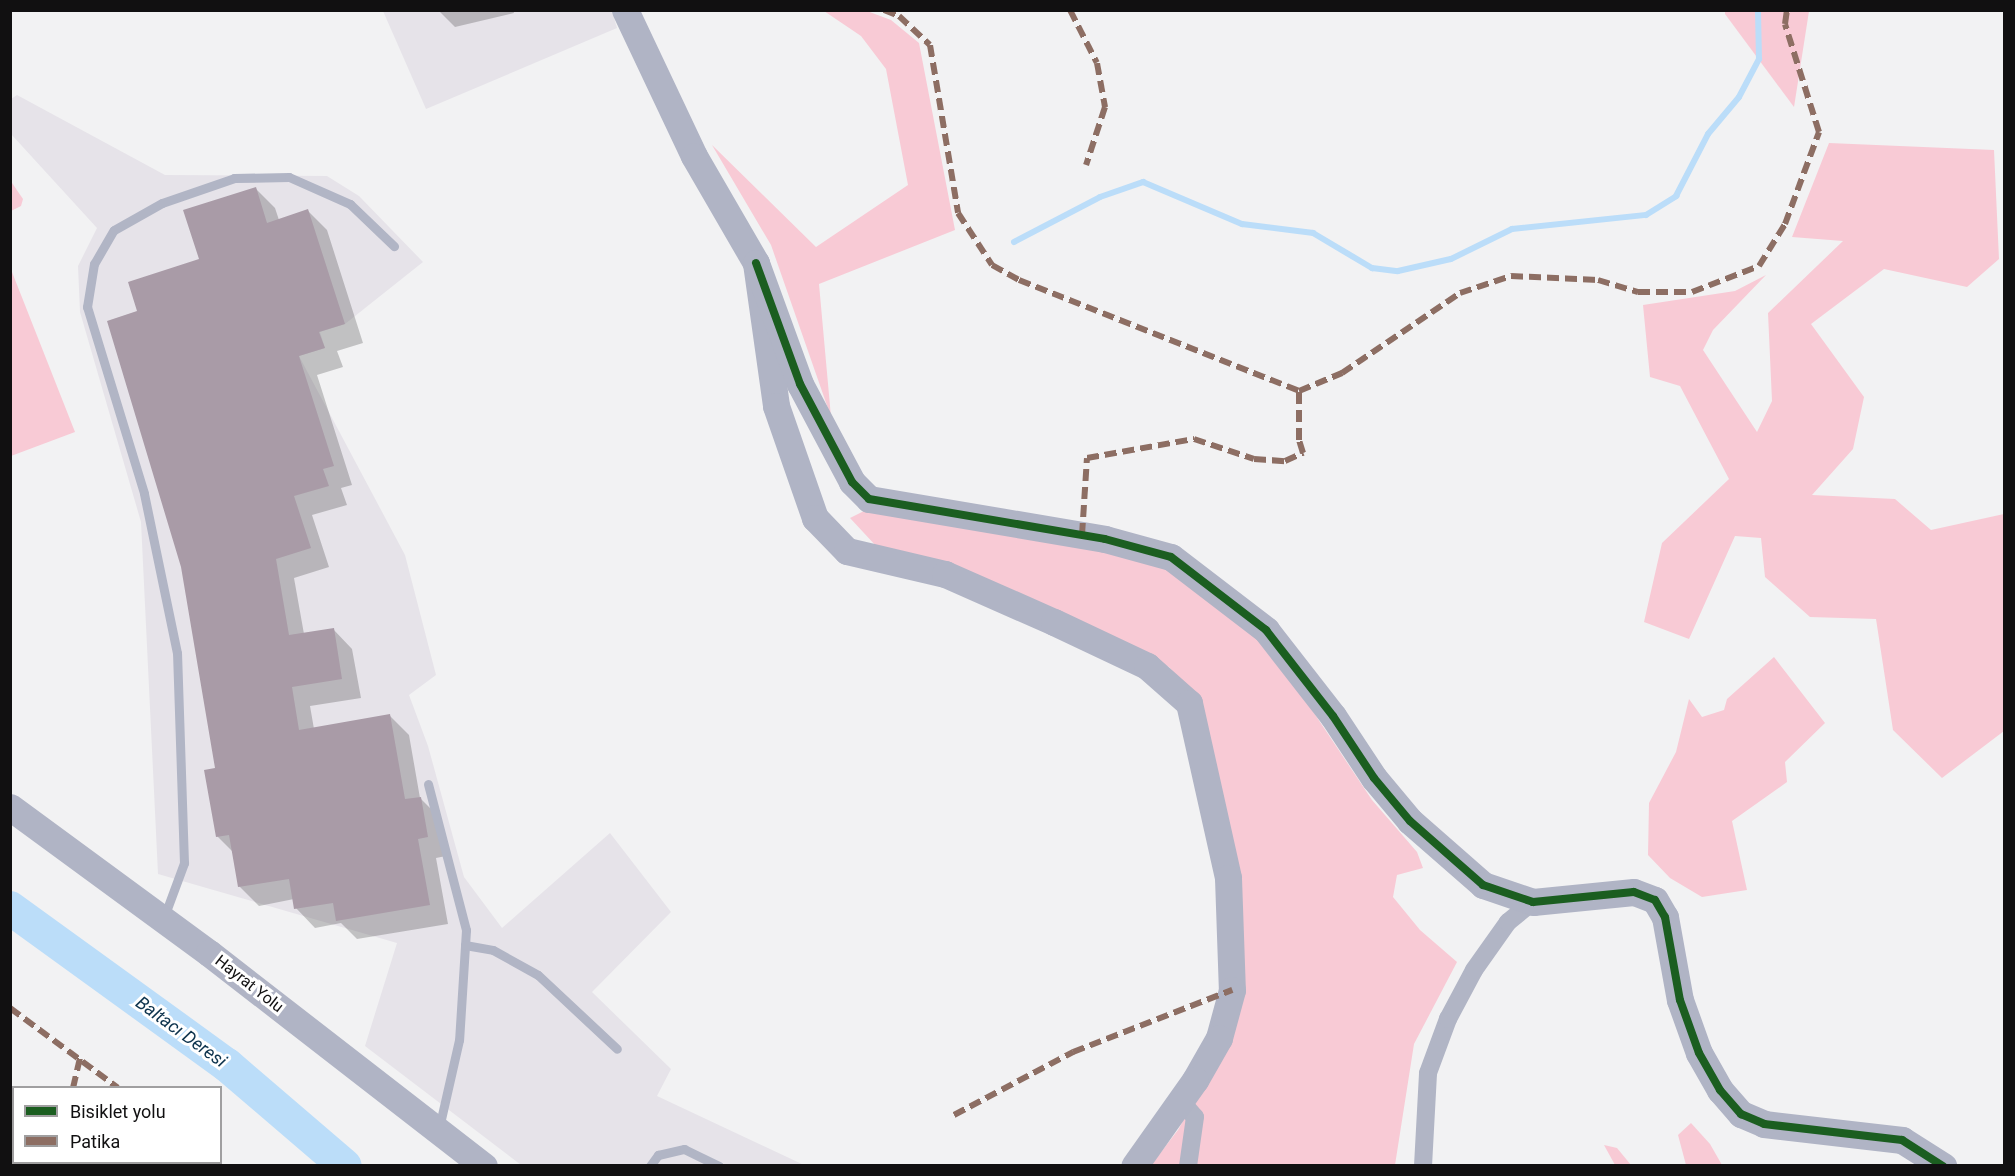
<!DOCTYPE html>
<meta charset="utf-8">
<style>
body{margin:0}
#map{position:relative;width:2015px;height:1176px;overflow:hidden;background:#f2f2f3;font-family:Roboto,sans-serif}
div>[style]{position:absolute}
.built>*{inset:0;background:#e6e3e9}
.forest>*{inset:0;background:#f8cad5}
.shadow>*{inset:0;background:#0003}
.stream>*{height:6px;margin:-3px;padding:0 3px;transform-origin:3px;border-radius:3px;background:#bbddf9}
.river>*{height:34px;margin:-17px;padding:0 17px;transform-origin:17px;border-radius:17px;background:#bbddf9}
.building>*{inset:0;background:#a99ba7}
.lane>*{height:9px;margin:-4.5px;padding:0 4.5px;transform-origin:4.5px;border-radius:4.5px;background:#b1b5c5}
.street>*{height:18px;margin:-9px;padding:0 9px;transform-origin:9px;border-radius:9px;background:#b1b5c5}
.secondary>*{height:27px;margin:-13.5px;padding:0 13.5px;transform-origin:13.5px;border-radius:13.5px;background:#b0b4c5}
.quiet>*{height:6px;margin-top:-3px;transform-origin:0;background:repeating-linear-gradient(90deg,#8d6e63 0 12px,transparent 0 18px)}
.cycleway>*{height:8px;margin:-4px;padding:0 4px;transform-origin:4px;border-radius:4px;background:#1b5e20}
span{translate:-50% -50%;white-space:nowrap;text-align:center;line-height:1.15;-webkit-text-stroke:6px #fff;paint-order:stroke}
.street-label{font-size:16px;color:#111011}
.water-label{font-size:18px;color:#0d334d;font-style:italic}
.frame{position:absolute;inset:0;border:12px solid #111011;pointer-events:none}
.legend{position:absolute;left:12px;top:1086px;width:210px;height:78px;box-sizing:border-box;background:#fff;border:2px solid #a09fa0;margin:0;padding:8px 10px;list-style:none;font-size:18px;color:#111011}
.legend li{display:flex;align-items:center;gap:12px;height:30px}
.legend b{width:30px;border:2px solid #a09fa0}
</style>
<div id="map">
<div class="built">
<div style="clip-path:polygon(383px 11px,612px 11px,617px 28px,426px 109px)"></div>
<div style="clip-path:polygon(17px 95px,165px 175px,327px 176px,359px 196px,423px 262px,345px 324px,320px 332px,325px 348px,299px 356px,405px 555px,436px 675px,409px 695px,428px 746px,464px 877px,502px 928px,610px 833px,671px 912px,592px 992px,671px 1069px,657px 1096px,804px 1165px,521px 1165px,365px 1046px,397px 943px,158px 874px,141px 522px,80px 312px,78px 266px,97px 228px,11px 134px,11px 99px)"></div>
</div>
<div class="forest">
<div style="clip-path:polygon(824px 11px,867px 11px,891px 20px,919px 43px,955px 230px,819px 284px,831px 417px,771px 245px,712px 145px,816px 247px,908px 185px,886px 69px,861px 36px)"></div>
<div style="clip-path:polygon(1725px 11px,1809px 11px,1794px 107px,1725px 14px)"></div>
<div style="clip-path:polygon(1829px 143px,1994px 150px,1999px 259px,1967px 287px,1884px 269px,1811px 324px,1864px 397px,1853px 449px,1812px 495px,1895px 499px,1931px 530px,2004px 514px,2004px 731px,1942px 778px,1893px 730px,1876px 619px,1810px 617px,1765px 577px,1761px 538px,1735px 536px,1689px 639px,1644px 622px,1662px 543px,1729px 479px,1680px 386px,1650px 377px,1643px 305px,1735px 291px,1766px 275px,1713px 330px,1703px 350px,1757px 432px,1772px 401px,1768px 313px,1843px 241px,1792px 237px)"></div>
<div style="clip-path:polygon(10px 180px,23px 199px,21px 206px,11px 211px)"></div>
<div style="clip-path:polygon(10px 267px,75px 432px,11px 456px,10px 456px)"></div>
<div style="clip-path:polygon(866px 510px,1166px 563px,1250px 627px,1298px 689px,1372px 800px,1417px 852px,1423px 868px,1397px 875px,1393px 897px,1420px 930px,1457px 962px,1414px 1044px,1395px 1165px,1151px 1165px,1178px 1130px,1226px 1045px,1242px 994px,1202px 707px,1169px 667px,1090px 629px,877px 547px,850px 518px)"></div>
<div style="clip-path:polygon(1774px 657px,1825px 723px,1785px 762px,1787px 782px,1732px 821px,1747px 890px,1702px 897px,1670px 878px,1648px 855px,1649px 803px,1676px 752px,1689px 699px,1702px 717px,1724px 710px,1727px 699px)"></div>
<div style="clip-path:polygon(1691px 1123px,1710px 1144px,1722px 1165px,1686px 1165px,1678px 1135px)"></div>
<div style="clip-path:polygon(1604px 1145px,1617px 1148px,1631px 1165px,1615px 1165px)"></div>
</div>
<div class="shadow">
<div style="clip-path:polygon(438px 10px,513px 10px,514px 13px,455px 27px)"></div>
<div style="clip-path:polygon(256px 189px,275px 208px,279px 220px,308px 211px,327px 230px,363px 343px,337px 351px,343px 367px,317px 375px,352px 485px,341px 488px,347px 505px,312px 515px,329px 567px,294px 578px,304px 634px,333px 629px,352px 649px,361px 698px,310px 706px,314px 729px,390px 716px,409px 735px,420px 798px,439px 817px,446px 856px,436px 858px,448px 924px,357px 939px,341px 923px,315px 928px,296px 908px,294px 899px,259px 906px,239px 886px,234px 853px,217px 836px,217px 769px,139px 312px,201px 260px)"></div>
</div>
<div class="stream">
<div style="left:1014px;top:242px;width:97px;rotate:-27.6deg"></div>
<div style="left:1100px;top:197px;width:46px;rotate:-19.2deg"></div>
<div style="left:1143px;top:182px;width:108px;rotate:23deg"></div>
<div style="left:1242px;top:224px;width:72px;rotate:7.2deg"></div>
<div style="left:1313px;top:233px;width:69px;rotate:30.7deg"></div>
<div style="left:1372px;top:268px;width:26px;rotate:7deg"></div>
<div style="left:1398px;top:271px;width:54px;rotate:-12.8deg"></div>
<div style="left:1451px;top:259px;width:68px;rotate:-26.2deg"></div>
<div style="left:1512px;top:229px;width:135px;rotate:-6deg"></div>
<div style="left:1646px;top:215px;width:36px;rotate:-32deg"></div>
<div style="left:1676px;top:196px;width:70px;rotate:-62.7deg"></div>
<div style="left:1708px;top:134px;width:48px;rotate:-50deg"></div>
<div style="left:1739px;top:97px;width:43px;rotate:-62.2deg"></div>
<div style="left:1759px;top:59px;width:49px;rotate:-91.2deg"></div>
</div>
<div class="river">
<div style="left:10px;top:908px;width:268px;rotate:35.9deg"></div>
<div style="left:227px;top:1065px;width:155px;rotate:40.6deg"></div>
</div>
<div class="building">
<div style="clip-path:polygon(256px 187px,267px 223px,308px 209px,345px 324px,319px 332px,325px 348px,299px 356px,334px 466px,323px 469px,329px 486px,294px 496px,311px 548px,276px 559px,289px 635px,334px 628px,342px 679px,292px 687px,299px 730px,390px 714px,405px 799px,421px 797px,428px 837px,418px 839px,430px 905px,336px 921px,333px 903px,294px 909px,289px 879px,238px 887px,229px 835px,216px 837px,204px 770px,215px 768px,181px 567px,107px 321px,137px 311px,128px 282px,199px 259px,183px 210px)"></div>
</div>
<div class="lane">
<div style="left:428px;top:784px;width:151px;rotate:75.4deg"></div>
<div style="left:466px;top:930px;width:110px;rotate:93.6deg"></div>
<div style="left:459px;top:1040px;width:90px;rotate:102.8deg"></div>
<div style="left:164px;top:917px;width:58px;rotate:-69.7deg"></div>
<div style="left:184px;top:863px;width:210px;rotate:-91.9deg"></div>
<div style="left:177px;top:653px;width:163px;rotate:-101.7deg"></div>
<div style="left:144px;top:493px;width:195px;rotate:-107deg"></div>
<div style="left:87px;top:307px;width:44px;rotate:-80.8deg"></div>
<div style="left:94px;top:264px;width:39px;rotate:-60deg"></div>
<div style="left:114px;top:230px;width:55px;rotate:-29.4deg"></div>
<div style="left:162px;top:203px;width:76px;rotate:-19.1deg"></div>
<div style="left:234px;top:178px;width:55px;rotate:-1deg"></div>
<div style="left:289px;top:177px;width:67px;rotate:23.9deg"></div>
<div style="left:350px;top:204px;width:61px;rotate:43.7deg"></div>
<div style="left:465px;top:945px;width:28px;rotate:10deg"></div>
<div style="left:493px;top:950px;width:51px;rotate:29.1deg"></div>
<div style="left:538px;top:975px;width:108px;rotate:43.1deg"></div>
<div style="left:650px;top:1166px;width:14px;rotate:-54deg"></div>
<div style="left:658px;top:1155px;width:27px;rotate:-13deg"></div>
<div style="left:684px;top:1149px;width:39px;rotate:26deg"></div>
</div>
<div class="street">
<div style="left:1181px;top:1101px;width:21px;rotate:49deg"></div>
<div style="left:1195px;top:1117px;width:49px;rotate:98.1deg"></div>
<div style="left:1423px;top:1166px;width:93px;rotate:-86.9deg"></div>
<div style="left:1428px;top:1073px;width:58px;rotate:-69.7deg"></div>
<div style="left:1448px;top:1019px;width:55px;rotate:-62deg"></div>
<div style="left:1474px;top:970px;width:59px;rotate:-54.7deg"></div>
<div style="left:1508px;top:922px;width:32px;rotate:-39deg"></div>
</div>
<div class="secondary">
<div style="left:625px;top:10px;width:161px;rotate:64.7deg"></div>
<div style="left:694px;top:156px;width:124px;rotate:59.9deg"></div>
<div style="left:756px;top:263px;width:144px;rotate:82deg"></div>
<div style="left:776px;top:406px;width:119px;rotate:70.8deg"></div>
<div style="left:815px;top:518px;width:46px;rotate:45.9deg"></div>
<div style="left:847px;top:551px;width:101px;rotate:13.2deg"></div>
<div style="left:945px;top:574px;width:119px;rotate:23.8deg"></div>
<div style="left:1054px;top:622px;width:103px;rotate:25.3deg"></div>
<div style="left:1147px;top:666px;width:56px;rotate:41.4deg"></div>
<div style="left:1189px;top:703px;width:179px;rotate:77.4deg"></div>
<div style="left:1228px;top:878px;width:112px;rotate:88deg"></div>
<div style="left:1232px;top:990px;width:50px;rotate:105.2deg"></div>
<div style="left:1219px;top:1038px;width:48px;rotate:119.7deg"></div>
<div style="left:1195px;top:1080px;width:105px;rotate:125.3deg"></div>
<div style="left:756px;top:263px;width:129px;rotate:70deg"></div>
<div style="left:800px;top:384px;width:111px;rotate:62deg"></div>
<div style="left:852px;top:482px;width:24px;rotate:45deg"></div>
<div style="left:869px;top:499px;width:239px;rotate:9.6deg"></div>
<div style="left:1105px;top:539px;width:68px;rotate:15.3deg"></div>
<div style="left:1171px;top:557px;width:120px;rotate:37.5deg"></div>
<div style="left:1266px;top:630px;width:109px;rotate:52.1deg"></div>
<div style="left:1333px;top:716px;width:74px;rotate:56.5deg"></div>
<div style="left:1374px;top:778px;width:56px;rotate:50.1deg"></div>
<div style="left:1410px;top:821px;width:97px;rotate:41.2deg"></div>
<div style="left:1483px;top:885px;width:53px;rotate:18.8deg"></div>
<div style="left:1533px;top:902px;width:101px;rotate:-5.7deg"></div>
<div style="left:1634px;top:892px;width:22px;rotate:21deg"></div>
<div style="left:1655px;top:900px;width:20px;rotate:60deg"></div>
<div style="left:1665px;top:917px;width:84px;rotate:79.8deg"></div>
<div style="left:1680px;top:1000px;width:56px;rotate:70.3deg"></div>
<div style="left:1699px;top:1053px;width:43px;rotate:60.4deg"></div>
<div style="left:1720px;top:1090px;width:32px;rotate:49deg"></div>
<div style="left:1741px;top:1114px;width:25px;rotate:23deg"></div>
<div style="left:1764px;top:1124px;width:139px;rotate:6.6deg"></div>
<div style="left:1902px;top:1140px;width:49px;rotate:32.4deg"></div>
<div style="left:10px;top:807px;width:247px;rotate:36.3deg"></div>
<div style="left:209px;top:953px;width:348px;rotate:37.8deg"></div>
</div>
<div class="quiet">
<div style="left:884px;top:10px;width:16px;rotate:22deg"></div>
<div style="left:899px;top:16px;width:42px;rotate:43.1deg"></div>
<div style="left:930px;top:45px;width:170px;rotate:80.5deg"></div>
<div style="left:958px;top:213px;width:62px;rotate:56.8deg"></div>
<div style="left:992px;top:265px;width:31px;rotate:29deg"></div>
<div style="left:1019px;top:280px;width:301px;rotate:21.6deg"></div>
<div style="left:1299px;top:391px;width:47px;rotate:-22.7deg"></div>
<div style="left:1342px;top:373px;width:143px;rotate:-34.1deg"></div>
<div style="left:1460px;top:293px;width:54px;rotate:-18.4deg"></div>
<div style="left:1511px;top:276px;width:87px;rotate:2.6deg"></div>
<div style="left:1598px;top:280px;width:42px;rotate:16.7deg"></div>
<div style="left:1638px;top:292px;width:54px"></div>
<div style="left:1692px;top:292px;width:72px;rotate:-21.2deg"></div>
<div style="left:1759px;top:266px;width:49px;rotate:-58.2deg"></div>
<div style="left:1785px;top:224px;width:98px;rotate:-69.7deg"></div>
<div style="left:1819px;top:132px;width:113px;rotate:-107.5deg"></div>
<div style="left:1785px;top:24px;width:14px;rotate:-82deg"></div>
<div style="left:1070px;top:10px;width:59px;rotate:63deg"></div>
<div style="left:1097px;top:63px;width:45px;rotate:79.7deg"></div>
<div style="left:1105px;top:107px;width:61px;rotate:108.1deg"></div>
<div style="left:1082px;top:535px;width:77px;rotate:-86.3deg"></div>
<div style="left:1087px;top:458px;width:109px;rotate:-10.1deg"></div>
<div style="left:1194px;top:439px;width:63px;rotate:18.4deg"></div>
<div style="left:1254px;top:459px;width:31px;rotate:4deg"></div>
<div style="left:1285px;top:461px;width:20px;rotate:-24deg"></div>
<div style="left:1303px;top:453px;width:14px;rotate:-107deg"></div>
<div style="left:1299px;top:440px;width:49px;rotate:-90deg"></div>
<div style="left:10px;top:1008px;width:134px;rotate:36.5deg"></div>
<div style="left:73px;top:1088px;width:32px;rotate:-77deg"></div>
<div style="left:954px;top:1115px;width:135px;rotate:-27.9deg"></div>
<div style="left:1073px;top:1052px;width:171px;rotate:-21.3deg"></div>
<div style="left:68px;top:1162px;width:4px;rotate:90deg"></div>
<div style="left:210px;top:1162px;width:5px;rotate:53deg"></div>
</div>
<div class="cycleway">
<div style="left:756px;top:263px;width:129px;rotate:70deg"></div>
<div style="left:800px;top:384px;width:111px;rotate:62deg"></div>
<div style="left:852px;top:482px;width:24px;rotate:45deg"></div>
<div style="left:869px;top:499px;width:239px;rotate:9.6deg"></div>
<div style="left:1105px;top:539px;width:68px;rotate:15.3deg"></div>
<div style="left:1171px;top:557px;width:120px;rotate:37.5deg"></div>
<div style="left:1266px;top:630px;width:109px;rotate:52.1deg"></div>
<div style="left:1333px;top:716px;width:74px;rotate:56.5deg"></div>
<div style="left:1374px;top:778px;width:56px;rotate:50.1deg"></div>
<div style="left:1410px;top:821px;width:97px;rotate:41.2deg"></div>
<div style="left:1483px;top:885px;width:53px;rotate:18.8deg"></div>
<div style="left:1533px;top:902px;width:101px;rotate:-5.7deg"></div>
<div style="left:1634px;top:892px;width:22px;rotate:21deg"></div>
<div style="left:1655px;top:900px;width:20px;rotate:60deg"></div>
<div style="left:1665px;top:917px;width:84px;rotate:79.8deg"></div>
<div style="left:1680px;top:1000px;width:56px;rotate:70.3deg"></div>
<div style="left:1699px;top:1053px;width:43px;rotate:60.4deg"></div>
<div style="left:1720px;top:1090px;width:32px;rotate:49deg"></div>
<div style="left:1741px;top:1114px;width:25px;rotate:23deg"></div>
<div style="left:1764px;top:1124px;width:139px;rotate:6.6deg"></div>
<div style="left:1902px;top:1140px;width:49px;rotate:32.4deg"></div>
</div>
<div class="street-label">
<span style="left:249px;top:984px;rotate:38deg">Hayrat Yolu</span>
</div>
<div class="water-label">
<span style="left:181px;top:1032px;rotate:36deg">Baltacı Deresi</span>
</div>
<div class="frame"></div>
<ul class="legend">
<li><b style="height:8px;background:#1b5e20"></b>Bisiklet yolu</li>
<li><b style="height:8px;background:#8d6e63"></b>Patika</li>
</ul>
</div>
